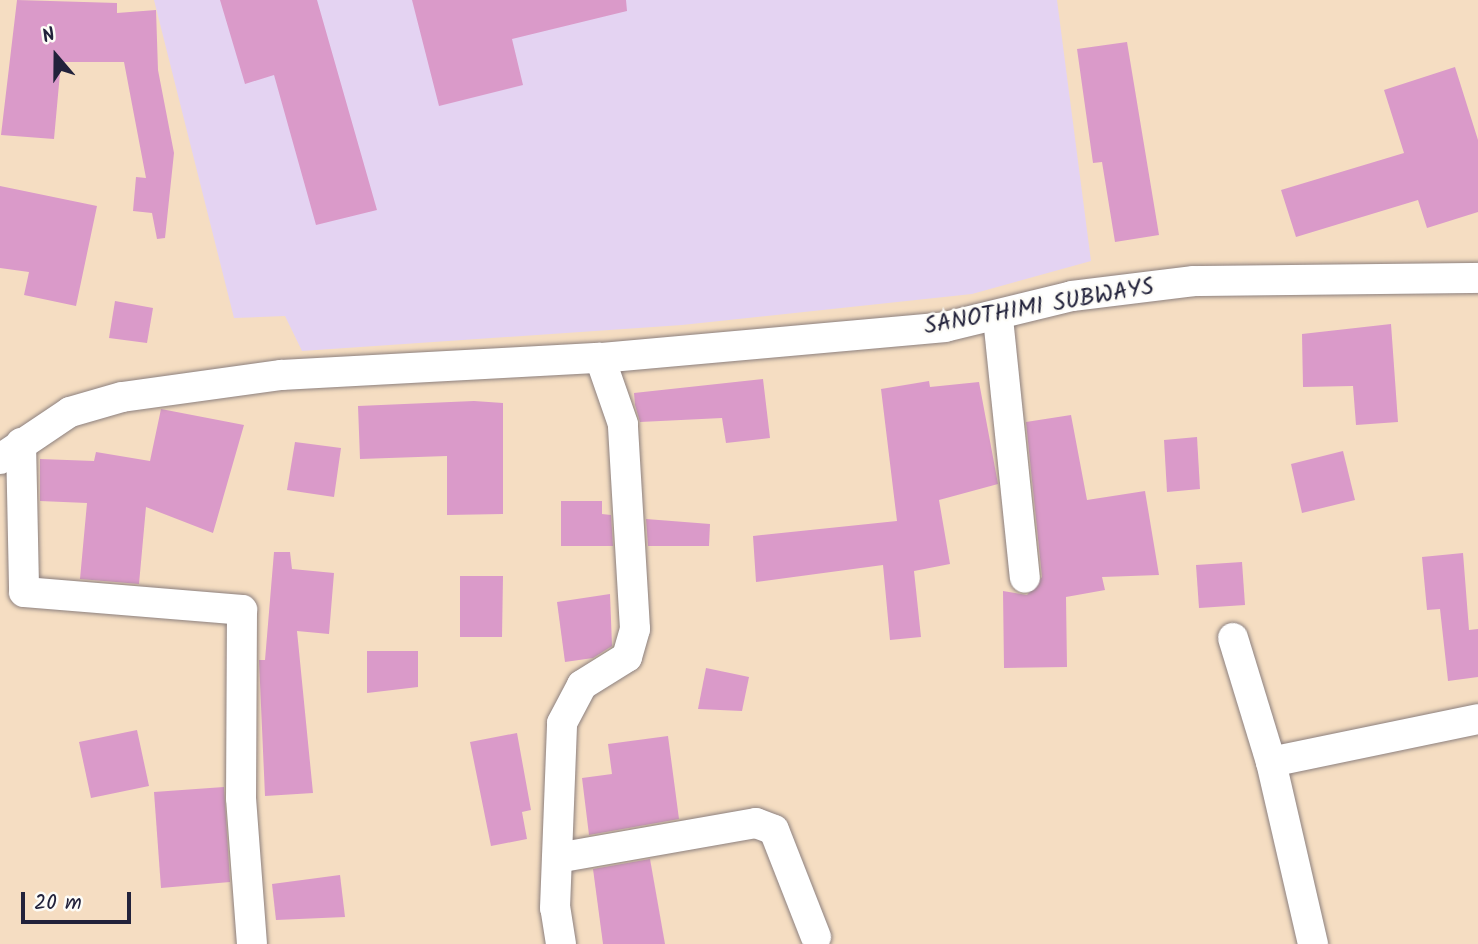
<!DOCTYPE html>
<style>
body{margin:0}
#map{position:relative;width:1478px;height:944px;overflow:hidden;background:#f5ddc2;font-family:Kalam,sans-serif}
div>[style]{position:absolute}
.built>*{inset:0;background:#e4d3f2}
.building>*{inset:0;background:#da9ac9}
.roads{filter:drop-shadow(0 0 2px #8c807e) drop-shadow(0 0 2px #8c807e)}
.minor>*{height:30px;margin:-15px;padding:0 15px;transform-origin:15px;border-radius:15px;background:#fff}
span{translate:-50% -50%;white-space:nowrap;text-align:center;line-height:1.15;-webkit-text-stroke:5px #fdfcf7;paint-order:stroke}
.street-label{font-size:24px;color:#22223b}
.north{position:absolute;left:21px;top:21px;width:70px;height:70px;-webkit-text-stroke:5px #fdfcf7;paint-order:stroke;rotate:340deg;font-size:19px;font-weight:700;line-height:28px;text-align:center;color:#22223b}
.north::after{content:'';display:block;margin:auto;width:24px;height:32px;background:#22223b;clip-path:polygon(50% 0,100% 100%,50% 72%,0 100%)}
.scale{position:absolute;left:21px;top:892px;width:110px;height:32px;box-sizing:border-box;border:4px solid #22223b;border-top:0;padding-left:9px;font-size:21px;line-height:24px;white-space:nowrap;color:#22223b;-webkit-text-stroke:5px #fdfcf7;paint-order:stroke}
</style>
<div id="map">
<div class="built">
<div style="clip-path:polygon(154px 0,1057px 0,1091px 261px,972px 294px,682px 325px,302px 351px,285px 316px,234px 318px)"></div>
</div>
<div class="building">
<div style="clip-path:polygon(17px 0,117px 3px,117px 13px,156px 10px,158px 70px,174px 153px,165px 238px,157px 239px,152px 213px,133px 211px,136px 177px,146px 178px,124px 62px,61px 62px,54px 139px,1px 135px)"></div>
<div style="clip-path:polygon(220px 0,317px 0,377px 210px,316px 225px,274px 75px,245px 84px)"></div>
<div style="clip-path:polygon(412px 0,626px 0,627px 11px,512px 39px,523px 85px,439px 106px)"></div>
<div style="clip-path:polygon(1127px 42px,1159px 235px,1115px 242px,1102px 162px,1093px 163px,1077px 49px)"></div>
<div style="clip-path:polygon(1455px 67px,1478px 140px,1478px 212px,1427px 228px,1418px 200px,1296px 237px,1281px 190px,1404px 153px,1384px 90px)"></div>
<div style="clip-path:polygon(0 186px,97px 206px,76px 306px,24px 295px,29px 272px,0 268px)"></div>
<div style="clip-path:polygon(115px 301px,153px 308px,147px 343px,109px 338px)"></div>
<div style="clip-path:polygon(1391px 324px,1398px 422px,1356px 425px,1353px 386px,1303px 387px,1302px 334px)"></div>
<div style="clip-path:polygon(763px 379px,770px 438px,726px 443px,722px 418px,640px 422px,635px 405px,634px 393px)"></div>
<div style="clip-path:polygon(929px 381px,930px 387px,979px 382px,998px 484px,939px 500px,950px 564px,914px 571px,921px 637px,890px 640px,883px 565px,756px 582px,753px 536px,897px 521px,881px 389px)"></div>
<div style="clip-path:polygon(474px 401px,503px 403px,503px 514px,447px 515px,447px 456px,360px 459px,358px 406px)"></div>
<div style="clip-path:polygon(161px 409px,244px 425px,213px 533px,146px 507px,139px 584px,80px 579px,87px 503px,40px 501px,40px 459px,94px 461px,96px 452px,150px 461px)"></div>
<div style="clip-path:polygon(1071px 415px,1087px 500px,1145px 491px,1159px 575px,1102px 577px,1105px 590px,1066px 597px,1067px 667px,1004px 668px,1003px 591px,1027px 595px,1042px 577px,1026px 422px)"></div>
<div style="clip-path:polygon(1197px 437px,1200px 489px,1167px 492px,1164px 440px)"></div>
<div style="clip-path:polygon(295px 442px,341px 448px,334px 497px,287px 490px)"></div>
<div style="clip-path:polygon(1343px 451px,1355px 500px,1302px 513px,1291px 464px)"></div>
<div style="clip-path:polygon(561px 501px,602px 501px,602px 514px,611px 515px,613px 546px,561px 546px)"></div>
<div style="clip-path:polygon(646px 519px,710px 524px,709px 546px,648px 546px)"></div>
<div style="clip-path:polygon(274px 552px,290px 552px,292px 569px,334px 573px,329px 634px,297px 631px,313px 793px,265px 796px,259px 660px,265px 660px)"></div>
<div style="clip-path:polygon(1463px 553px,1469px 630px,1478px 629px,1478px 677px,1448px 681px,1440px 609px,1427px 610px,1422px 557px)"></div>
<div style="clip-path:polygon(1242px 562px,1245px 605px,1199px 608px,1196px 565px)"></div>
<div style="clip-path:polygon(460px 576px,503px 576px,502px 637px,460px 637px)"></div>
<div style="clip-path:polygon(610px 594px,612px 646px,593px 658px,565px 662px,557px 602px)"></div>
<div style="clip-path:polygon(367px 651px,418px 651px,418px 687px,367px 693px)"></div>
<div style="clip-path:polygon(706px 668px,749px 677px,742px 711px,698px 709px)"></div>
<div style="clip-path:polygon(137px 730px,149px 786px,91px 798px,79px 742px)"></div>
<div style="clip-path:polygon(517px 733px,531px 810px,522px 812px,527px 839px,491px 846px,470px 742px)"></div>
<div style="clip-path:polygon(668px 736px,679px 819px,589px 835px,582px 778px,612px 774px,608px 744px)"></div>
<div style="clip-path:polygon(224px 787px,230px 882px,161px 888px,154px 792px)"></div>
<div style="clip-path:polygon(650px 859px,665px 944px,603px 944px,593px 869px)"></div>
<div style="clip-path:polygon(340px 875px,345px 917px,276px 920px,272px 884px)"></div>
</div>
<div class="roads">
<div class="minor">
<div style="left:998px;top:318px;width:261px;rotate:84.1deg"></div>
<div style="left:21px;top:443px;width:149px;rotate:88.8deg"></div>
<div style="left:24px;top:592px;width:219px;rotate:4.7deg"></div>
<div style="left:242px;top:610px;width:188px;rotate:90.3deg"></div>
<div style="left:241px;top:798px;width:146px;rotate:85.7deg"></div>
<div style="left:0;top:459px;width:84px;rotate:-33.9deg"></div>
<div style="left:70px;top:412px;width:54px;rotate:-16.1deg"></div>
<div style="left:122px;top:397px;width:161px;rotate:-7.9deg"></div>
<div style="left:281px;top:375px;width:319px;rotate:-3.1deg"></div>
<div style="left:600px;top:358px;width:346px;rotate:-5.1deg"></div>
<div style="left:945px;top:327px;width:131px;rotate:-13.7deg"></div>
<div style="left:1072px;top:296px;width:123px;rotate:-7deg"></div>
<div style="left:1194px;top:281px;width:284px;rotate:-0.6deg"></div>
<div style="left:1233px;top:638px;width:130px;rotate:73deg"></div>
<div style="left:1271px;top:762px;width:187px;rotate:77deg"></div>
<div style="left:1271px;top:762px;width:211px;rotate:-11.7deg"></div>
<div style="left:557px;top:858px;width:202px;rotate:-10deg"></div>
<div style="left:756px;top:823px;width:19px;rotate:21deg"></div>
<div style="left:774px;top:830px;width:115px;rotate:68.6deg"></div>
<div style="left:561px;top:944px;width:36px;rotate:-99deg"></div>
<div style="left:555px;top:908px;width:185px;rotate:-87.8deg"></div>
<div style="left:562px;top:723px;width:43px;rotate:-62.2deg"></div>
<div style="left:582px;top:685px;width:53px;rotate:-31.9deg"></div>
<div style="left:627px;top:657px;width:29px;rotate:-74deg"></div>
<div style="left:635px;top:629px;width:205px;rotate:-93.4deg"></div>
<div style="left:623px;top:424px;width:70px;rotate:-109.2deg"></div>
</div>
</div>
<div class="street-label">
<span style="left:1039px;top:307px;rotate:-10deg">SANOTHIMI SUBWAYS</span>
</div>
<div class="north">N</div>
<div class="scale">20 m</div>
</div>
